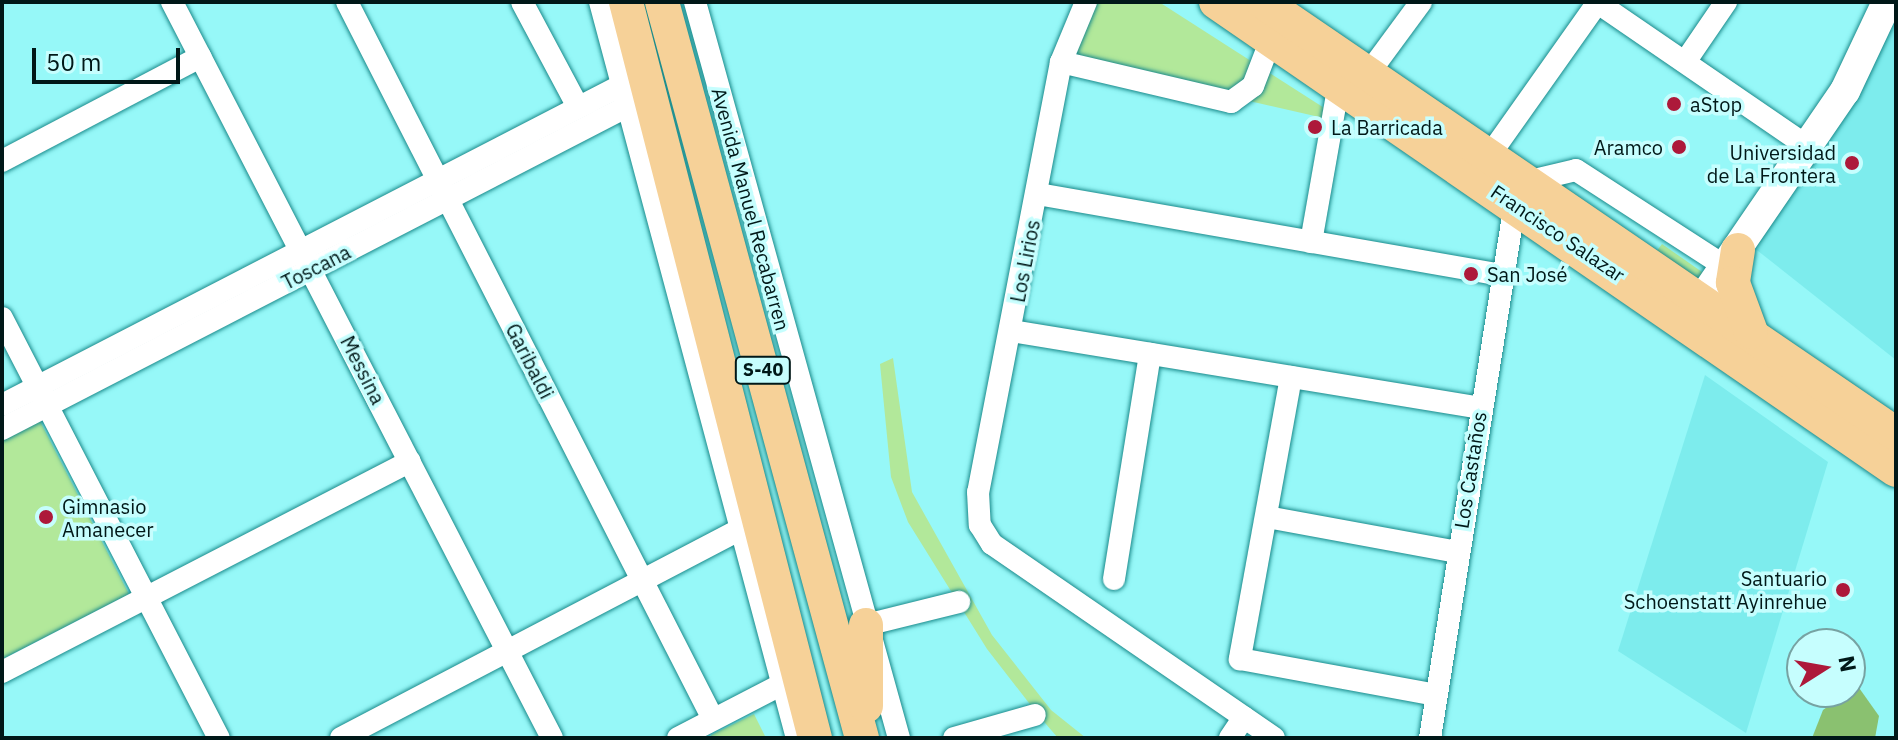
<!DOCTYPE html>
<meta charset="utf-8">
<style>
body{margin:0}
#map{position:relative;width:1898px;height:740px;overflow:hidden;background:#96f8f8;font-family:"IBM Plex Sans",sans-serif}
div>[style]{position:absolute}
.built>*{inset:0;background:#7deced}
.green>*{inset:0;background:#b2e89a}
.forest>*{inset:0;background:#8ac170}
.roads{filter:drop-shadow(0 0 2px #1a8a8b) drop-shadow(0 0 2px #1a8a8b)}
.minor>*{height:22px;margin:-11px;padding:0 11px;transform-origin:11px;border-radius:11px;background:#fff}
.secondary>*{height:30px;margin:-15px;padding:0 15px;transform-origin:15px;border-radius:15px;background:#fff}
.primary>*{height:34px;margin:-17px;padding:0 17px;transform-origin:17px;border-radius:17px;background:#f6d198}
.dots>*{width:22px;height:22px;translate:-50% -50%;box-sizing:border-box;border:4px solid #c6fefe;border-radius:50%}
span{translate:-50% -50%;white-space:nowrap;text-align:center;line-height:1.15;-webkit-text-stroke:7px #c6fefe;paint-order:stroke}
.shield-label span{padding:2px 6px;background:#c6fefe;border:2px solid;border-radius:6px;-webkit-text-stroke-width:0}
.shield-label{font-size:18px;color:#001818;font-weight:700}
.poi-label{font-size:20px;color:#001818}
.left{translate:0 -50%;text-align:left}
.right{translate:-100% -50%;text-align:right}
.street-label{font-size:20px;color:#001818}
.frame{position:absolute;inset:0;border:4px solid #001818;pointer-events:none}
.north{position:absolute;left:1786px;top:628px;width:80px;height:80px;box-sizing:border-box;background:#c6fefe;border:2px solid #77a2a2;border-radius:50%;rotate:79deg;font-size:22px;font-weight:700;line-height:32px;text-align:center;color:#001818}
.north::after{content:'';display:block;margin:auto;width:28px;height:36px;background:#ad193a;clip-path:polygon(50% 0,100% 100%,50% 72%,0 100%)}
.scale{position:absolute;left:32px;top:48px;width:148px;height:36px;box-sizing:border-box;border:4px solid #001818;border-top:0;padding-left:10px;font-size:24px;line-height:28px;white-space:nowrap;color:#001818;-webkit-text-stroke:6px #c6fefe;paint-order:stroke}
</style>
<div id="map">
<div class="built">
<div style="clip-path:polygon(1896px 10px,1896px 360px,1753px 247px)"></div>
<div style="clip-path:polygon(1705px 375px,1828px 462px,1746px 733px,1618px 651px)"></div>
</div>
<div class="green">
<div style="clip-path:polygon(1091px 2px,1159px 2px,1329px 111px,1328px 119px,1067px 59px)"></div>
<div style="clip-path:polygon(1662px 244px,1705px 274px,1699px 281px,1656px 252px)"></div>
<div style="clip-path:polygon(893px 358px,912px 492px,992px 635px,1051px 710px,1086px 738px,1058px 738px,1039px 716px,987px 649px,908px 522px,891px 477px,880px 364px)"></div>
<div style="clip-path:polygon(40px 421px,129px 594px,2px 659px,2px 441px)"></div>
<div style="clip-path:polygon(754px 714px,766px 738px,712px 738px,711px 735px)"></div>
</div>
<div class="forest">
<div style="clip-path:polygon(1857px 685px,1879px 716px,1875px 738px,1812px 738px,1823px 710px)"></div>
</div>
<div class="roads">
<div class="minor">
<div style="left:172px;top:2px;width:828px;rotate:62.69deg"></div>
<div style="left:347px;top:2px;width:805px;rotate:62.96deg"></div>
<div style="left:522px;top:2px;width:119px;rotate:61.9deg"></div>
<div style="left:600px;top:2px;width:762px;rotate:75.02deg"></div>
<div style="left:695px;top:2px;width:764px;rotate:74.51deg"></div>
<div style="left:1086px;top:2px;width:65px;rotate:112.6deg"></div>
<div style="left:1061px;top:62px;width:438px;rotate:100.9deg"></div>
<div style="left:978px;top:492px;width:33px;rotate:87deg"></div>
<div style="left:980px;top:525px;width:22px;rotate:58deg"></div>
<div style="left:992px;top:544px;width:342px;rotate:34.5deg"></div>
<div style="left:1598px;top:3px;width:255px;rotate:34.4deg"></div>
<div style="left:1061px;top:62px;width:175px;rotate:13.2deg"></div>
<div style="left:1231px;top:102px;width:27px;rotate:-36deg"></div>
<div style="left:1253px;top:86px;width:50px;rotate:-69deg"></div>
<div style="left:1685px;top:62px;width:73px;rotate:-55.7deg"></div>
<div style="left:1368px;top:74px;width:89px;rotate:-53.6deg"></div>
<div style="left:1489px;top:156px;width:189px;rotate:-54.7deg"></div>
<div style="left:2px;top:161px;width:224px;rotate:-27.7deg"></div>
<div style="left:1526px;top:182px;width:51px;rotate:-13.5deg"></div>
<div style="left:1576px;top:170px;width:179px;rotate:32.9deg"></div>
<div style="left:1038px;top:194px;width:472px;rotate:9.9deg"></div>
<div style="left:1311px;top:242px;width:160px;rotate:-80deg"></div>
<div style="left:2px;top:318px;width:473px;rotate:62.7deg"></div>
<div style="left:1011px;top:331px;width:474px;rotate:9.3deg"></div>
<div style="left:1291px;top:377px;width:287px;rotate:100.3deg"></div>
<div style="left:1240px;top:659px;width:199px;rotate:10.4deg"></div>
<div style="left:2px;top:405px;width:700px;rotate:-27.3deg"></div>
<div style="left:2px;top:429px;width:707px;rotate:-27.29deg"></div>
<div style="left:1267px;top:517px;width:193px;rotate:10.4deg"></div>
<div style="left:1114px;top:579px;width:228px;rotate:-80.9deg"></div>
<div style="left:866px;top:625px;width:96px;rotate:-13.9deg"></div>
<div style="left:2px;top:672px;width:459px;rotate:-27.3deg"></div>
<div style="left:341px;top:738px;width:450px;rotate:-27.6deg"></div>
<div style="left:678px;top:738px;width:117px;rotate:-27.4deg"></div>
<div style="left:954px;top:738px;width:84px;rotate:-15.9deg"></div>
<div style="left:1230px;top:738px;width:25px;rotate:-56deg"></div>
<div style="left:1430px;top:738px;width:542px;rotate:-80.97deg"></div>
</div>
<div class="secondary">
<div style="left:1688px;top:320px;width:278px;rotate:-55.6deg"></div>
<div style="left:1845px;top:91px;width:98px;rotate:-64.7deg"></div>
</div>
<div class="primary">
<div style="left:626px;top:2px;width:760px;rotate:75.6deg"></div>
<div style="left:662px;top:2px;width:763px;rotate:74.8deg"></div>
<div style="left:1216px;top:2px;width:825px;rotate:34.54deg"></div>
<div style="left:1263px;top:2px;width:766px;rotate:34.31deg"></div>
<div style="left:1738px;top:250px;width:33px;rotate:99deg"></div>
<div style="left:1733px;top:283px;width:52px;rotate:69.8deg"></div>
<div style="left:866px;top:706px;width:81px;rotate:-90deg"></div>
</div>
</div>
<div class="dots">
<div style="left:1674px;top:104px;background:#ad193a"></div>
<div style="left:1315px;top:127px;background:#ad193a"></div>
<div style="left:1679px;top:147px;background:#ad193a"></div>
<div style="left:1852px;top:163px;background:#ad193a"></div>
<div style="left:1471px;top:274px;background:#ad193a"></div>
<div style="left:46px;top:517px;background:#ad193a"></div>
<div style="left:1843px;top:590px;background:#ad193a"></div>
</div>
<div class="shield-label">
<span style="left:763px;top:370px">S-40</span>
</div>
<div class="poi-label">
<span class="left" style="left:1690px;top:104px">aStop</span>
<span class="left" style="left:1331px;top:127px">La Barricada</span>
<span class="right" style="left:1663px;top:147px">Aramco</span>
<span class="right" style="left:1836px;top:164px">Universidad<br>de La Frontera</span>
<span class="left" style="left:1487px;top:274px">San José</span>
<span class="left" style="left:62px;top:518px">Gimnasio<br>Amanecer</span>
<span class="right" style="left:1827px;top:590px">Santuario<br>Schoenstatt Ayinrehue</span>
</div>
<div class="street-label">
<span style="left:751px;top:209px;rotate:75deg">Avenida Manuel Recabarren</span>
<span style="left:1558px;top:233px;rotate:34deg">Francisco Salazar</span>
<span style="left:1025px;top:261px;rotate:-79deg">Los Lirios</span>
<span style="left:316px;top:267px;rotate:-27deg">Toscana</span>
<span style="left:530px;top:361px;rotate:63deg">Garibaldi</span>
<span style="left:363px;top:370px;rotate:63deg">Messina</span>
<span style="left:1470px;top:470px;rotate:-81deg">Los Castaños</span>
</div>
<div class="frame"></div>
<div class="north">N</div>
<div class="scale">50 m</div>
</div>
